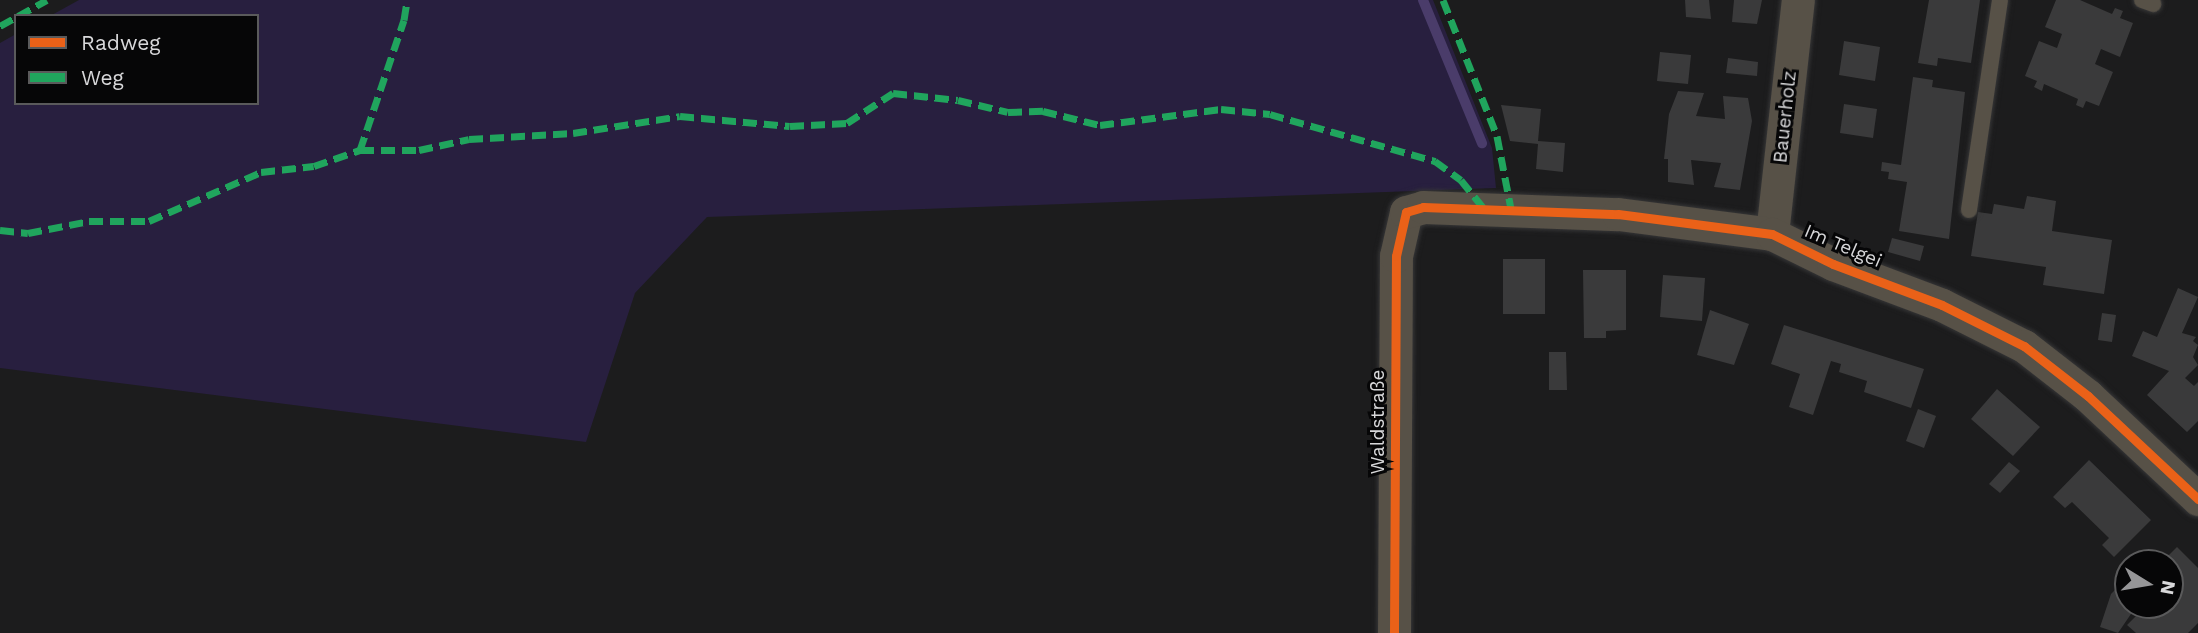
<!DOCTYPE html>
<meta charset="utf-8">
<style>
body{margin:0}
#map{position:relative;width:2198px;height:633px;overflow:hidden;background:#1c1c1d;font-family:"Work Sans",sans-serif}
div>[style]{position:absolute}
.green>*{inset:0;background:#281f3f}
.stream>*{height:10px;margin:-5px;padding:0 5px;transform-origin:5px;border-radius:5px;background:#4a3c6a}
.building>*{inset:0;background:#3a3a3b}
.roads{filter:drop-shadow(0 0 2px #363637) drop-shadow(0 0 2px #363637)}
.lane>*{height:16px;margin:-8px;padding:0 8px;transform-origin:8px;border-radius:8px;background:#575147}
.street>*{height:33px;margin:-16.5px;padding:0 16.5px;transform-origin:16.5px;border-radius:16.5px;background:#575147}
.quiet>*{height:7px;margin-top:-3.5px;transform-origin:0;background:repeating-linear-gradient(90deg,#20a55d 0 14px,transparent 0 21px)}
.cycleway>*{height:9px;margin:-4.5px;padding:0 4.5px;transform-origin:4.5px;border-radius:4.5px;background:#ea6118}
span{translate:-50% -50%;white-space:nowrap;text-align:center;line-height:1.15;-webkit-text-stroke:6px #060607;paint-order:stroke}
.street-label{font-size:19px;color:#d8d8da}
.legend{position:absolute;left:14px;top:14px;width:245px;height:91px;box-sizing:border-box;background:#060607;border:2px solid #5a5a5b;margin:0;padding:9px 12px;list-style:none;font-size:21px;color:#d8d8da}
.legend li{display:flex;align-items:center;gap:14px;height:35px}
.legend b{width:35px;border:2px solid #5a5a5b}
.north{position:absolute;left:2114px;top:549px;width:70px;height:70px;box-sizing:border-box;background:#060607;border:2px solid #5a5a5b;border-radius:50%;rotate:101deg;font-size:19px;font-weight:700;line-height:28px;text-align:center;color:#d8d8da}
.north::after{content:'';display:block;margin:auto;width:24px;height:32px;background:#969698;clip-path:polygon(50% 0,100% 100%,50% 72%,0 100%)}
</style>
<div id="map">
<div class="green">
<div style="clip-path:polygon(79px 0,1433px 0,1492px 148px,1496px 188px,707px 217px,635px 293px,586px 442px,0 368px,0 43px,16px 34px,16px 103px,257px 103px,257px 16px,50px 16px)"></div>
</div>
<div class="stream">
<div style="left:1423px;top:0;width:155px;rotate:67.6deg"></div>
</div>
<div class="building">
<div style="clip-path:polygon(1685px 0,1709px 0,1711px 19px,1686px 17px)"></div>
<div style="clip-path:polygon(1734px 0,1762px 0,1757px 24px,1732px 22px)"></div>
<div style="clip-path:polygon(1929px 0,1980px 0,1971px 63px,1938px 58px,1937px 66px,1918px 63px)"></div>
<div style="clip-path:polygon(2056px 0,2080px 0,2112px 14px,2115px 8px,2123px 11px,2120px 18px,2133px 23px,2120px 57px,2101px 49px,2095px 64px,2113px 72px,2099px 106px,2086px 101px,2083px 108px,2076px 105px,2078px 99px,2044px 84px,2042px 91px,2034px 87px,2037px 81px,2025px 76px,2039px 41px,2057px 48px,2062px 34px,2045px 27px)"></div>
<div style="clip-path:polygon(1844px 41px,1880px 47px,1875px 81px,1839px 75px)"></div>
<div style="clip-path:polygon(1660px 52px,1691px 55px,1688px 84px,1657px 81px)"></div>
<div style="clip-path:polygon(1728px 58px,1758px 62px,1757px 76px,1726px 73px)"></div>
<div style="clip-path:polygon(1913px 77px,1933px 80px,1932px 87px,1965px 92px,1949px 239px,1899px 231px,1907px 182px,1888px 179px,1889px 172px,1881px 171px,1882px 162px,1901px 165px)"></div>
<div style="clip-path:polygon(1678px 91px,1704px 93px,1696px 116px,1725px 119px,1723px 96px,1748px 98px,1752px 121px,1740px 190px,1714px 187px,1721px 163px,1691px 160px,1694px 185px,1668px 182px,1668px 159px,1664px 159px,1669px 114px)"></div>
<div style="clip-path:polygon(1844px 104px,1877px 109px,1873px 138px,1840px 133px)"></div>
<div style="clip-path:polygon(1501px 105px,1541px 109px,1538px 141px,1565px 143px,1563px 172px,1536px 169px,1538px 144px,1510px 141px)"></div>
<div style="clip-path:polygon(2027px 196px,2056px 201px,2052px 231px,2112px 240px,2104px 294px,2043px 285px,2046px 267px,1971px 256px,1978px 212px,1992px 214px,1994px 204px,2024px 209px)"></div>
<div style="clip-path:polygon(1892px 238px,1924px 246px,1920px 261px,1888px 252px)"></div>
<div style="clip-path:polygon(1503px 259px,1545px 259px,1545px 314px,1503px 314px)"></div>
<div style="clip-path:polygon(1583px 270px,1626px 270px,1626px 330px,1606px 331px,1606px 338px,1584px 338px)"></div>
<div style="clip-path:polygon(1663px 275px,1705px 278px,1702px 321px,1660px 317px)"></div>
<div style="clip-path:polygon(2178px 288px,2198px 297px,2182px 333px,2196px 337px,2193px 341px,2198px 345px,2193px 357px,2198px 365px,2185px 378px,2194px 386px,2198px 382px,2198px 421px,2187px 432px,2147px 395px,2169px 371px,2132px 356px,2143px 331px,2157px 337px)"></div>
<div style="clip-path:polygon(1710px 310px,1749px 324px,1734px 365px,1697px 355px)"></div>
<div style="clip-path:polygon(2102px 313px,2116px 315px,2112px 342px,2098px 340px)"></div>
<div style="clip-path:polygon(1784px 325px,1924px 369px,1911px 408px,1864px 392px,1867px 381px,1839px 372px,1841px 364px,1831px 361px,1813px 415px,1789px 407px,1800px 374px,1771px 364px)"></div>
<div style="clip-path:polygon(1549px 352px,1566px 352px,1567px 390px,1549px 390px)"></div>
<div style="clip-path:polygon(1997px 389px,2040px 427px,2013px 456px,1971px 419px)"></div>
<div style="clip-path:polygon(1918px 409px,1936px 416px,1924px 448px,1906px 441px)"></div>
<div style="clip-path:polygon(2089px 460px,2151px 520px,2114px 557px,2102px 545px,2109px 538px,2072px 502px,2065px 508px,2053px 497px)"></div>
<div style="clip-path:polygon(2009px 462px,2020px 471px,2000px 493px,1989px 484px)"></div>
<div style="clip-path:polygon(2177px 547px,2198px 568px,2198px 623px,2188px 633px,2136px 633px,2127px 625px,2137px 615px,2133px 611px,2118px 633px,2100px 627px,2111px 594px,2128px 577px,2128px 605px,2170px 605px,2170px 563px,2161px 563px)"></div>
</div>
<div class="roads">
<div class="lane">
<div style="left:2142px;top:0;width:12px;rotate:20deg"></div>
<div style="left:1969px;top:210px;width:212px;rotate:-81.6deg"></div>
</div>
<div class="street">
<div style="left:1772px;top:234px;width:235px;rotate:-83.7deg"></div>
<div style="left:1394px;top:633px;width:377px;rotate:-89.7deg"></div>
<div style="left:1396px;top:256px;width:45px;rotate:-77.2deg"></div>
<div style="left:1406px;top:212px;width:18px;rotate:-16deg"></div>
<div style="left:1423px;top:207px;width:195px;rotate:2.1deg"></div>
<div style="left:1618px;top:214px;width:155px;rotate:7.4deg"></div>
<div style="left:1772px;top:234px;width:68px;rotate:26.2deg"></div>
<div style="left:1833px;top:264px;width:116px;rotate:20.6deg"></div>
<div style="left:1942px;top:305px;width:92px;rotate:26.6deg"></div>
<div style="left:2024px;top:346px;width:81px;rotate:38deg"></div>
<div style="left:2088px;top:396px;width:151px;rotate:43.1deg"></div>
</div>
</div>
<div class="quiet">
<div style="left:1443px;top:0;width:146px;rotate:68.3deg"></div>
<div style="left:1497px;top:136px;width:74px;rotate:79.1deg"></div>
<div style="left:18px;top:16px;width:33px;rotate:-29deg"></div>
<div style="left:0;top:26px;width:18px;rotate:-29deg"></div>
<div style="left:360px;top:150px;width:137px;rotate:-71.3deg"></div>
<div style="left:404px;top:20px;width:20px;rotate:-81deg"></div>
<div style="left:0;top:230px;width:28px;rotate:6deg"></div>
<div style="left:28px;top:233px;width:62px;rotate:-11.1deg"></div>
<div style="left:89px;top:221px;width:60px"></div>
<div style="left:149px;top:221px;width:122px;rotate:-23.6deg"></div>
<div style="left:261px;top:172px;width:53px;rotate:-6.5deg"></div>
<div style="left:314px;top:166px;width:49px;rotate:-19.2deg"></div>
<div style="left:360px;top:150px;width:59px"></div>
<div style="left:419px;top:150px;width:51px;rotate:-12.4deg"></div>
<div style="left:469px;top:139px;width:104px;rotate:-3.3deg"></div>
<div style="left:573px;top:133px;width:108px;rotate:-9deg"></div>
<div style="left:680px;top:116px;width:110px;rotate:5.2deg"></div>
<div style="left:790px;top:126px;width:57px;rotate:-3deg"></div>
<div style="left:847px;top:123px;width:55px;rotate:-33.1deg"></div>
<div style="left:893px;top:93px;width:65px;rotate:6.1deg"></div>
<div style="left:958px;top:100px;width:51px;rotate:13.5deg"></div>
<div style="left:1008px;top:112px;width:35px;rotate:-2deg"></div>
<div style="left:1043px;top:111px;width:59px;rotate:13.8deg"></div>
<div style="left:1100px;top:125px;width:122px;rotate:-7.5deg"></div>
<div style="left:1221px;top:109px;width:49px;rotate:5.8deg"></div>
<div style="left:1270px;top:114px;width:172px;rotate:15.9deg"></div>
<div style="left:1435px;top:161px;width:32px;rotate:36deg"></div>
<div style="left:1461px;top:180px;width:35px;rotate:51deg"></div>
</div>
<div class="cycleway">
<div style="left:1394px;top:633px;width:377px;rotate:-89.7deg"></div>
<div style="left:1396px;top:256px;width:45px;rotate:-77.2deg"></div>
<div style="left:1406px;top:212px;width:18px;rotate:-16deg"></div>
<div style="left:1423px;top:207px;width:195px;rotate:2.1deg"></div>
<div style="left:1618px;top:214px;width:155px;rotate:7.4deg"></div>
<div style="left:1772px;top:234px;width:68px;rotate:26.2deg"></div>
<div style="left:1833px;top:264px;width:116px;rotate:20.6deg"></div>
<div style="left:1942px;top:305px;width:92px;rotate:26.6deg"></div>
<div style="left:2024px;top:346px;width:81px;rotate:38deg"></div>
<div style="left:2088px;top:396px;width:151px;rotate:43.1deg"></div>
</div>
<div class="street-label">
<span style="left:1785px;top:117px;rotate:-84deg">Bauerholz</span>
<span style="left:1843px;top:246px;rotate:23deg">Im Telgei</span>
<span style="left:1378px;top:422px;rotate:-90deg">Waldstraße</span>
</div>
<ul class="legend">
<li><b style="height:9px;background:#ea6118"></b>Radweg</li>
<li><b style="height:9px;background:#20a55d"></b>Weg</li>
</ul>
<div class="north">N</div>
</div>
